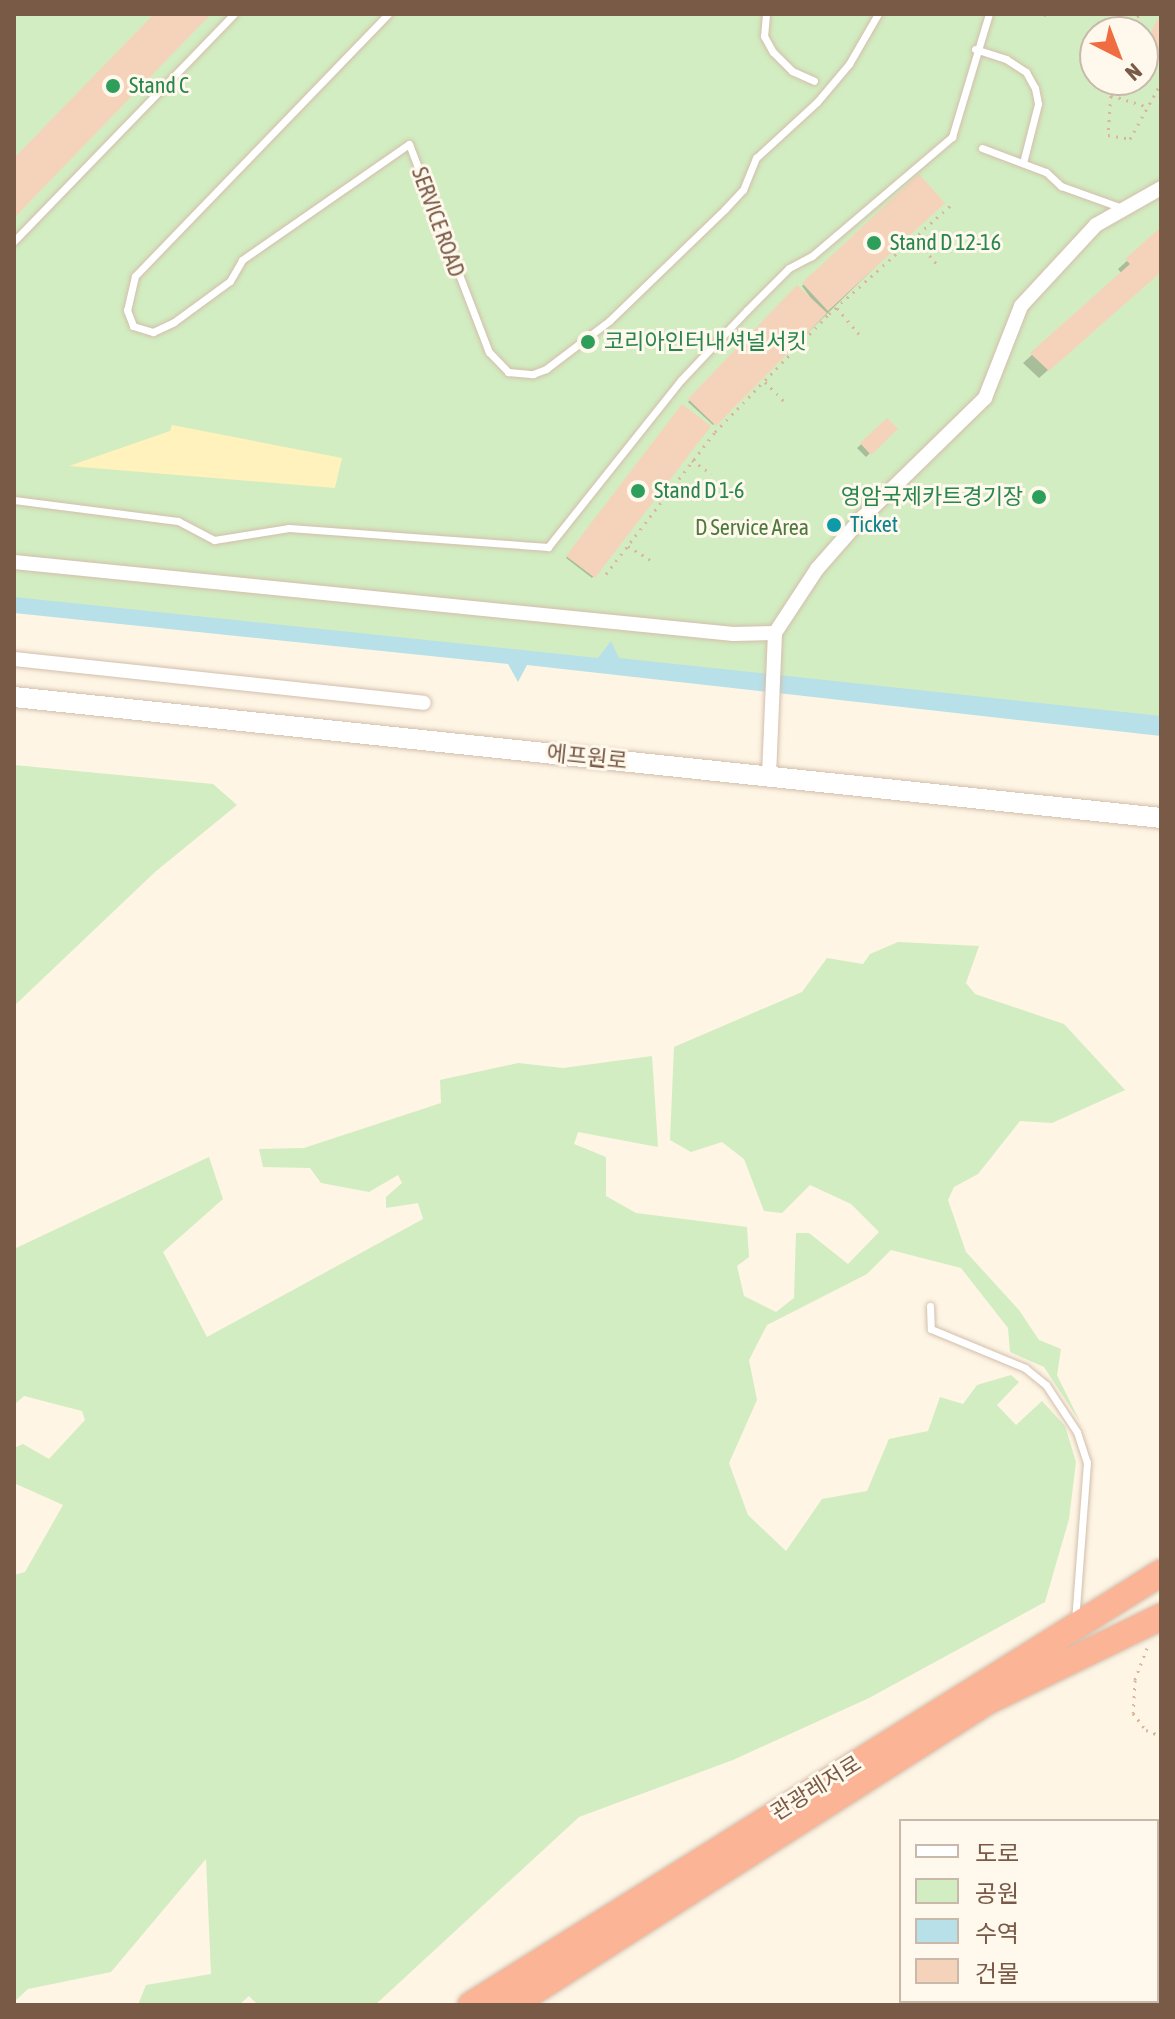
<!DOCTYPE html>
<meta charset="utf-8">
<style>
body{margin:0}
#map{position:relative;width:1175px;height:2019px;overflow:hidden;background:#fef5e4;font-family:"Asap Condensed","Noto Sans KR",sans-serif}
div>[style]{position:absolute}
.green>*{inset:0;background:#d2edc1}
.sand>*{inset:0;background:#fff2bd}
.water>*{inset:0;background:#b7e0e9}
.shadow>*{inset:0;background:#0003}
.building>*{inset:0;background:#f5d3ba}
.path>*{height:3px;margin-top:-1.5px;transform-origin:0;background:repeating-linear-gradient(90deg,#dbb69d 0 2px,transparent 0 8px)}
.roads{filter:drop-shadow(0 0 2px #d3beac) drop-shadow(0 0 2px #d3beac)}
.lane>*{height:7px;margin:-3.5px;padding:0 3.5px;transform-origin:3.5px;border-radius:3.5px;background:#fff}
.street>*{height:14px;margin:-7px;padding:0 7px;transform-origin:7px;border-radius:7px;background:#fff}
.secondary>*{height:20px;margin:-10px;padding:0 10px;transform-origin:10px;border-radius:10px;background:#fff}
.highway>*{height:26px;margin:-13px;padding:0 13px;transform-origin:13px;border-radius:13px;background:#fcb497}
.dots>*{width:22px;height:22px;translate:-50% -50%;box-sizing:border-box;border:4px solid #fff8ec;border-radius:50%}
span{translate:-50% -50%;white-space:nowrap;text-align:center;line-height:1.15;-webkit-text-stroke:6px #fff8ec;paint-order:stroke}
.leisure-label{font-size:22px;color:#27864d}
.left{translate:0 -50%;text-align:left}
.right{translate:-100% -50%;text-align:right}
.street-label{font-size:22px;color:#795a47}
.culture-label{font-size:22px;color:#0d838f}
.park-label{font-size:22px;color:#4c7a3c}
.frame{position:absolute;inset:0;border:16px solid #795a47;pointer-events:none}
.legend{position:absolute;left:899px;top:1819px;width:260px;height:184px;box-sizing:border-box;background:#fff8ec;border:2px solid #c9b9aa;margin:0;padding:10px 14px;list-style:none;font-size:24px;color:#795a47}
.legend li{display:flex;align-items:center;gap:16px;height:40px}
.legend b{width:40px;border:2px solid #c9b9aa}
.north{position:absolute;left:1079px;top:16px;width:80px;height:80px;box-sizing:border-box;background:#fff8ec;border:2px solid #c9b9aa;border-radius:50%;rotate:138deg;font-size:22px;font-weight:700;line-height:32px;text-align:center;color:#795a47}
.north::after{content:'';display:block;margin:auto;width:28px;height:36px;background:#f06d41;clip-path:polygon(50% 0,100% 100%,50% 72%,0 100%)}
</style>
<div id="map">
<div class="green">
<div style="clip-path:polygon(evenodd,14px 14px,1161px 14px,1161px 725px,14px 605px,14px 14px,1095px 32px,1143px 32px,1143px 80px,1095px 80px,1095px 32px)"></div>
<div style="clip-path:polygon(14px 765px,213px 784px,237px 805px,155px 872px,14px 1006px)"></div>
<div style="clip-path:polygon(898px 942px,979px 946px,966px 983px,975px 994px,1064px 1024px,1125px 1090px,1052px 1123px,1020px 1121px,978px 1174px,954px 1187px,948px 1200px,966px 1252px,1019px 1310px,1039px 1340px,1061px 1349px,1057px 1375px,1080px 1422px,1044px 1367px,1010px 1352px,1008px 1328px,961px 1268px,891px 1250px,867px 1274px,767px 1325px,749px 1360px,757px 1400px,729px 1463px,748px 1515px,786px 1551px,822px 1499px,867px 1491px,889px 1439px,928px 1431px,940px 1397px,963px 1404px,977px 1385px,1011px 1375px,1019px 1382px,997px 1405px,1016px 1425px,1042px 1401px,1065px 1426px,1076px 1462px,1069px 1519px,1045px 1602px,869px 1698px,733px 1760px,579px 1817px,375px 2005px,258px 2005px,249px 1996px,239px 2005px,138px 2005px,146px 1985px,211px 1974px,206px 1859px,111px 1972px,28px 1989px,14px 2002px,14px 1575px,25px 1572px,63px 1505px,14px 1483px,14px 1448px,23px 1444px,49px 1459px,85px 1420px,82px 1411px,24px 1396px,14px 1405px,14px 1249px,209px 1157px,223px 1199px,163px 1252px,207px 1337px,423px 1219px,418px 1203px,386px 1208px,386px 1197px,402px 1183px,398px 1175px,369px 1192px,321px 1183px,310px 1168px,263px 1167px,259px 1149px,304px 1148px,441px 1103px,440px 1080px,518px 1063px,563px 1068px,652px 1056px,658px 1147px,578px 1132px,574px 1144px,606px 1157px,606px 1196px,636px 1213px,747px 1227px,749px 1257px,737px 1266px,744px 1296px,776px 1312px,794px 1298px,796px 1233px,809px 1233px,848px 1264px,879px 1232px,851px 1204px,810px 1185px,782px 1213px,764px 1211px,744px 1159px,722px 1142px,691px 1152px,670px 1140px,674px 1047px,802px 992px,827px 958px,863px 964px,870px 954px)"></div>
</div>
<div class="sand">
<div style="clip-path:polygon(172px 425px,342px 458px,335px 488px,69px 466px,170px 431px)"></div>
</div>
<div class="water">
<div style="clip-path:polygon(14px 597px,598px 658px,611px 641px,619px 658px,1161px 716px,1161px 736px,527px 665px,518px 682px,508px 664px,14px 613px)"></div>
</div>
<div class="shadow">
<div style="clip-path:polygon(1158px 22px,1161px 47px,1152px 61px,1143px 57px,1143px 51px)"></div>
<div style="clip-path:polygon(919px 177px,942px 202px,713px 425px,688px 402px,798px 288px,815px 304px,802px 286px)"></div>
<div style="clip-path:polygon(1161px 230px,1161px 270px,1039px 378px,1023px 363px,1122px 274px,1118px 269px)"></div>
<div style="clip-path:polygon(682px 406px,709px 426px,592px 578px,566px 558px)"></div>
<div style="clip-path:polygon(887px 421px,895px 429px,866px 457px,857px 448px)"></div>
</div>
<div class="building">
<div style="clip-path:polygon(154px 14px,211px 14px,14px 218px,14px 158px)"></div>
<div style="clip-path:polygon(1157px 19px,1161px 21px,1158px 58px,1143px 52px)"></div>
<div style="clip-path:polygon(919px 174px,945px 203px,828px 311px,802px 283px)"></div>
<div style="clip-path:polygon(1161px 227px,1161px 272px,1049px 371px,1030px 353px,1130px 264px,1125px 259px)"></div>
<div style="clip-path:polygon(797px 285px,827px 313px,716px 426px,688px 399px)"></div>
<div style="clip-path:polygon(682px 404px,711px 426px,595px 578px,566px 556px)"></div>
<div style="clip-path:polygon(887px 418px,898px 429px,871px 455px,860px 443px)"></div>
<div style="clip-path:polygon(836px 516px,843px 522px,831px 533px,825px 527px)"></div>
</div>
<div class="path">
<div style="left:1118px;top:14px;width:20px;rotate:24deg"></div>
<div style="left:1044px;top:16px;width:2px;rotate:-63deg"></div>
<div style="left:1131px;top:32px;width:20px;rotate:-66deg"></div>
<div style="left:1112px;top:80px;width:55px;rotate:94.2deg"></div>
<div style="left:1108px;top:135px;width:22px;rotate:10deg"></div>
<div style="left:1130px;top:139px;width:64px;rotate:-61deg"></div>
<div style="left:1111px;top:95px;width:40px;rotate:18deg"></div>
<div style="left:914px;top:237px;width:35px;rotate:50deg"></div>
<div style="left:837px;top:308px;width:34px;rotate:50deg"></div>
<div style="left:765px;top:382px;width:27px;rotate:45deg"></div>
<div style="left:692px;top:460px;width:24px;rotate:36deg"></div>
<div style="left:628px;top:546px;width:26px;rotate:32deg"></div>
<div style="left:606px;top:574px;width:179px;rotate:-52.5deg"></div>
<div style="left:715px;top:432px;width:164px;rotate:-46deg"></div>
<div style="left:829px;top:314px;width:165px;rotate:-41.8deg"></div>
<div style="left:1147px;top:1648px;width:34px;rotate:111deg"></div>
<div style="left:1135px;top:1680px;width:33px;rotate:93deg"></div>
<div style="left:1133px;top:1713px;width:21px;rotate:53deg"></div>
<div style="left:1146px;top:1730px;width:16px;rotate:22deg"></div>
<div style="left:1161px;top:1751px;width:9px;rotate:90deg"></div>
</div>
<div class="roads">
<div class="lane">
<div style="left:388px;top:14px;width:364px;rotate:134deg"></div>
<div style="left:135px;top:276px;width:35px;rotate:103deg"></div>
<div style="left:127px;top:310px;width:17px;rotate:69deg"></div>
<div style="left:133px;top:326px;width:21px;rotate:17deg"></div>
<div style="left:153px;top:332px;width:23px;rotate:-25deg"></div>
<div style="left:174px;top:322px;width:69px;rotate:-36.2deg"></div>
<div style="left:230px;top:281px;width:24px;rotate:-60deg"></div>
<div style="left:242px;top:260px;width:203px;rotate:-34.8deg"></div>
<div style="left:409px;top:144px;width:223px;rotate:69deg"></div>
<div style="left:489px;top:352px;width:28px;rotate:46deg"></div>
<div style="left:508px;top:372px;width:25px;rotate:5deg"></div>
<div style="left:533px;top:374px;width:14px;rotate:-21deg"></div>
<div style="left:546px;top:369px;width:79px;rotate:-37.3deg"></div>
<div style="left:609px;top:321px;width:161px;rotate:-44deg"></div>
<div style="left:725px;top:209px;width:26px;rotate:-47deg"></div>
<div style="left:743px;top:190px;width:35px;rotate:-68deg"></div>
<div style="left:756px;top:158px;width:83px;rotate:-42.6deg"></div>
<div style="left:817px;top:102px;width:50px;rotate:-49.9deg"></div>
<div style="left:849px;top:64px;width:58px;rotate:-59.9deg"></div>
<div style="left:766px;top:14px;width:22px;rotate:95deg"></div>
<div style="left:764px;top:36px;width:18px;rotate:61deg"></div>
<div style="left:773px;top:52px;width:27px;rotate:45deg"></div>
<div style="left:792px;top:71px;width:24px;rotate:24deg"></div>
<div style="left:975px;top:49px;width:33px;rotate:18deg"></div>
<div style="left:1006px;top:59px;width:24px;rotate:33deg"></div>
<div style="left:1026px;top:72px;width:18px;rotate:61deg"></div>
<div style="left:1035px;top:88px;width:16px;rotate:79deg"></div>
<div style="left:1038px;top:104px;width:61px;rotate:104.3deg"></div>
<div style="left:982px;top:148px;width:68px;rotate:20.6deg"></div>
<div style="left:1046px;top:172px;width:21px;rotate:43deg"></div>
<div style="left:1061px;top:186px;width:65px;rotate:19.8deg"></div>
<div style="left:14px;top:241px;width:316px;rotate:-45.9deg"></div>
<div style="left:14px;top:500px;width:165px;rotate:7.3deg"></div>
<div style="left:178px;top:521px;width:41px;rotate:27.8deg"></div>
<div style="left:214px;top:540px;width:76px;rotate:-9.1deg"></div>
<div style="left:289px;top:528px;width:260px;rotate:4.2deg"></div>
<div style="left:548px;top:547px;width:213px;rotate:-51.5deg"></div>
<div style="left:681px;top:380px;width:96px;rotate:-46.7deg"></div>
<div style="left:747px;top:310px;width:59px;rotate:-45deg"></div>
<div style="left:789px;top:268px;width:26px;rotate:-28deg"></div>
<div style="left:812px;top:256px;width:184px;rotate:-40.4deg"></div>
<div style="left:952px;top:137px;width:128px;rotate:-73.3deg"></div>
<div style="left:930px;top:1306px;width:23px;rotate:88deg"></div>
<div style="left:931px;top:1329px;width:102px;rotate:22.5deg"></div>
<div style="left:1025px;top:1368px;width:27px;rotate:39deg"></div>
<div style="left:1046px;top:1385px;width:56px;rotate:56.6deg"></div>
<div style="left:1077px;top:1432px;width:32px;rotate:72deg"></div>
<div style="left:1087px;top:1462px;width:158px;rotate:94.3deg"></div>
</div>
<div class="street">
<div style="left:14px;top:562px;width:723px;rotate:5.72deg"></div>
<div style="left:733px;top:634px;width:42px;rotate:-1.4deg"></div>
<div style="left:14px;top:659px;width:412px;rotate:6.1deg"></div>
<div style="left:769px;top:776px;width:143px;rotate:-87.6deg"></div>
<div style="left:775px;top:633px;width:77px;rotate:-56.7deg"></div>
<div style="left:817px;top:569px;width:68px;rotate:-48.6deg"></div>
<div style="left:862px;top:518px;width:172px;rotate:-44.3deg"></div>
<div style="left:985px;top:398px;width:99px;rotate:-68.6deg"></div>
<div style="left:1021px;top:306px;width:110px;rotate:-47.2deg"></div>
<div style="left:1096px;top:225px;width:75px;rotate:-29.6deg"></div>
</div>
<div class="secondary">
<div style="left:14px;top:697px;width:1153px;rotate:6.02deg"></div>
</div>
<div class="highway">
<div style="left:992px;top:1699px;width:188px;rotate:-25.9deg"></div>
<div style="left:471px;top:2005px;width:814px;rotate:-32.05deg"></div>
<div style="left:512px;top:2005px;width:585px;rotate:-32.58deg"></div>
</div>
</div>
<div class="dots">
<div style="left:113px;top:86px;background:#2e9e5b"></div>
<div style="left:874px;top:243px;background:#2e9e5b"></div>
<div style="left:588px;top:342px;background:#2e9e5b"></div>
<div style="left:638px;top:491px;background:#2e9e5b"></div>
<div style="left:1039px;top:497px;background:#2e9e5b"></div>
<div style="left:834px;top:525px;background:#0f9aa8"></div>
</div>
<div class="leisure-label">
<span class="left" style="left:129px;top:86px">Stand C</span>
<span class="left" style="left:890px;top:243px">Stand D 12-16</span>
<span class="left" style="left:604px;top:342px">코리아인터내셔널서킷</span>
<span class="left" style="left:654px;top:491px">Stand D 1-6</span>
<span class="right" style="left:1023px;top:497px">영암국제카트경기장</span>
</div>
<div class="street-label">
<span style="left:438px;top:222px;rotate:70deg">SERVICE ROAD</span>
<span style="left:587px;top:757px;rotate:6deg">에프원로</span>
<span style="left:816px;top:1788px;rotate:-32deg">관광레저로</span>
</div>
<div class="culture-label">
<span class="left" style="left:850px;top:525px">Ticket</span>
</div>
<div class="park-label">
<span style="left:752px;top:528px">D Service Area</span>
</div>
<div class="frame"></div>
<ul class="legend">
<li><b style="height:10px;background:#fff"></b>도로</li>
<li><b style="height:22px;background:#d2edc1"></b>공원</li>
<li><b style="height:22px;background:#b7e0e9"></b>수역</li>
<li><b style="height:22px;background:#f5d3ba"></b>건물</li>
</ul>
<div class="north">N</div>
</div>
